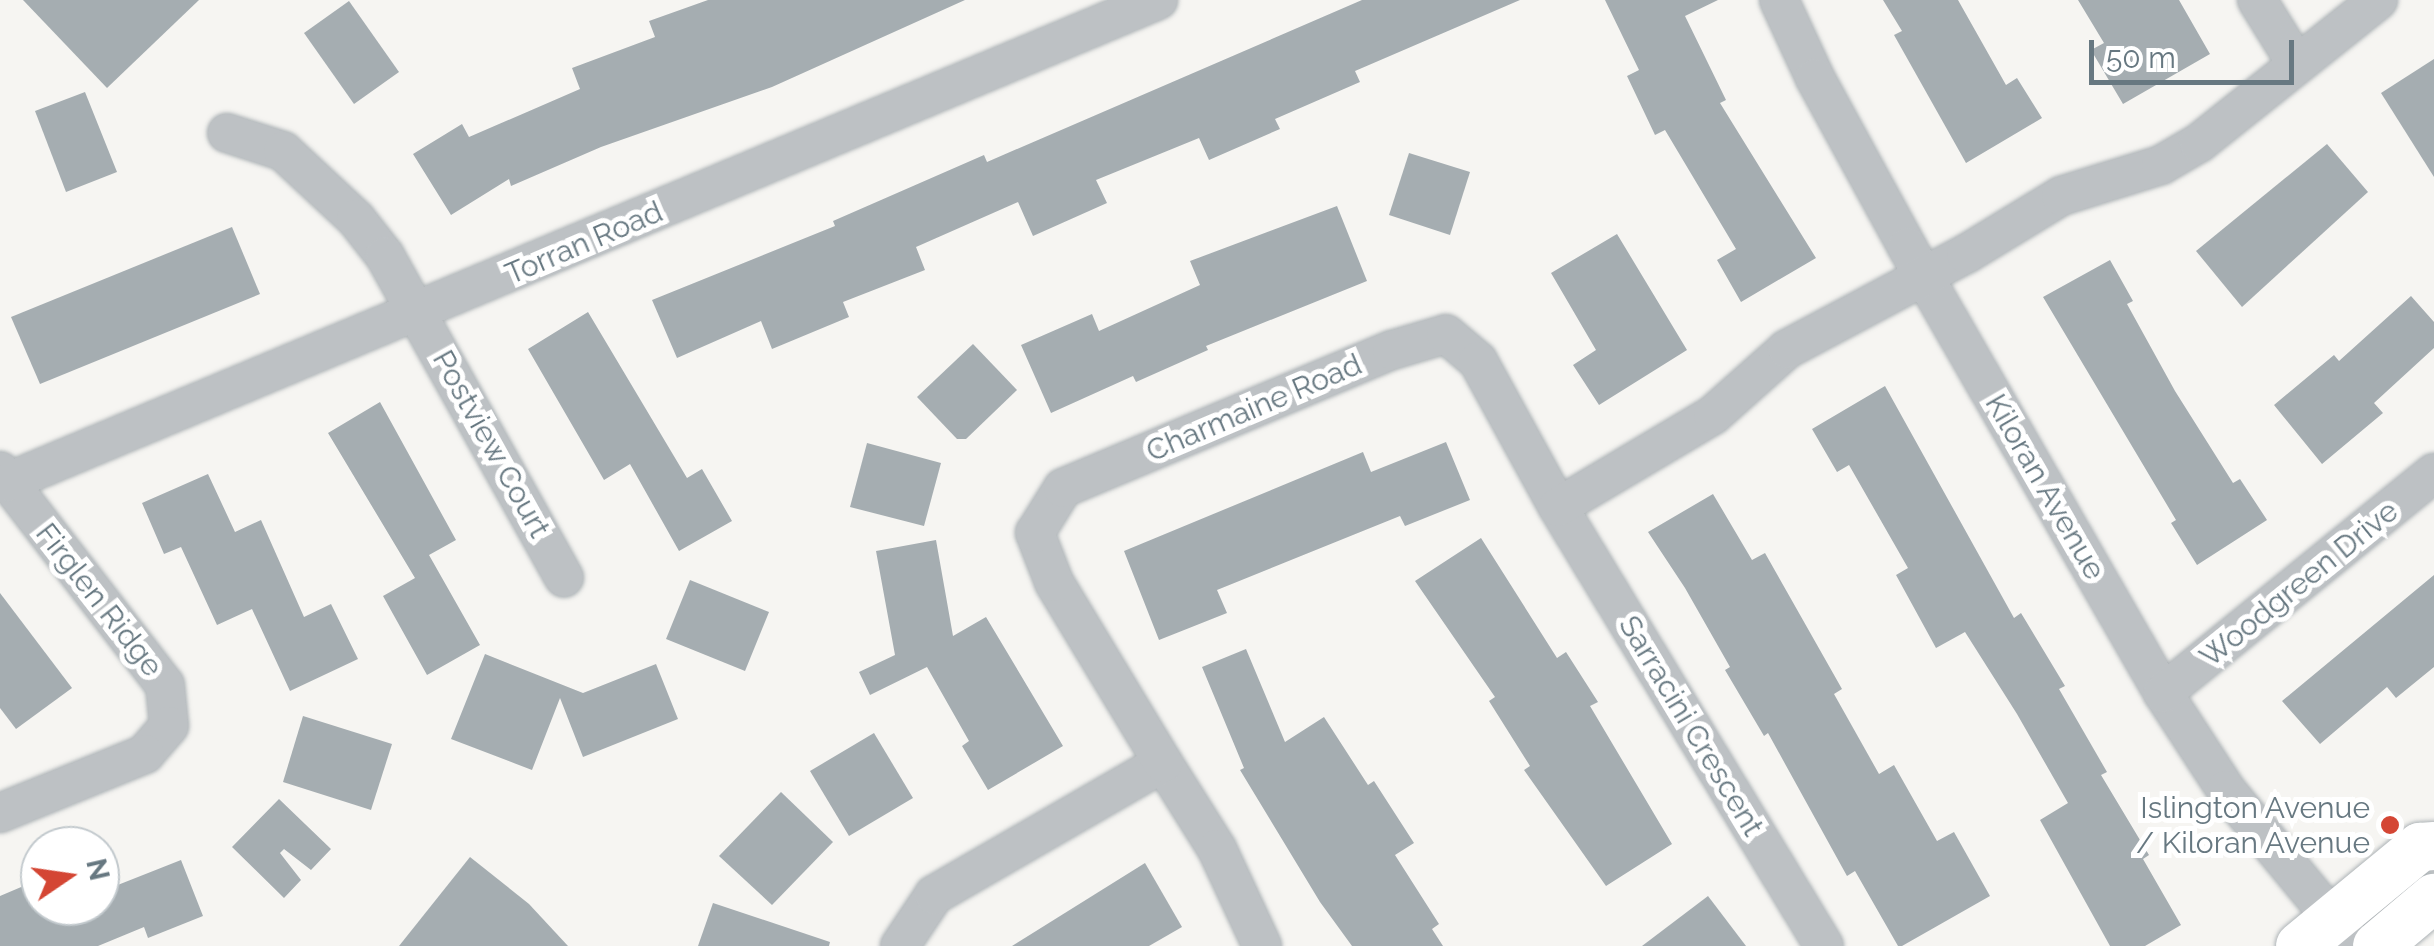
<!DOCTYPE html>
<style>
body{margin:0}
#map{position:relative;width:2434px;height:946px;overflow:hidden;background:#f6f5f2;font-family:Raleway,sans-serif}
div>[style]{position:absolute}
.building>*{inset:0;background:#a5adb1}
.roads{filter:drop-shadow(0 0 2px #aeb4b7) drop-shadow(0 0 2px #aeb4b7)}
.minor>*{height:38px;margin:-19px;padding:0 19px;transform-origin:19px;border-radius:19px;background:#bdc1c4}
.major>*{height:48px;margin:-24px;padding:0 24px;transform-origin:24px;border-radius:24px;background:#fff}
.dots>*{width:28px;height:28px;translate:-50% -50%;box-sizing:border-box;border:5px solid #fff;border-radius:50%}
span{translate:-50% -50%;white-space:nowrap;text-align:center;line-height:1.15;-webkit-text-stroke:10px #fff;paint-order:stroke}
.street-label{font-size:30px;color:#677881}
.poi-label{font-size:30px;color:#677881}
.right{translate:-100% -50%;text-align:right}
.north{position:absolute;left:20px;top:826px;width:100px;height:100px;box-sizing:border-box;background:#fff;border:2px solid #c2c9cd;border-radius:50%;rotate:77deg;font-size:28px;font-weight:700;line-height:40px;text-align:center;color:#677881}
.north::after{content:'';display:block;margin:auto;width:35px;height:45px;background:#d44634;clip-path:polygon(50% 0,100% 100%,50% 72%,0 100%)}
.scale{position:absolute;left:2089px;top:40px;width:205px;height:45px;box-sizing:border-box;border:5px solid #677881;border-top:0;padding-left:12px;font-size:30px;line-height:35px;white-space:nowrap;color:#677881;-webkit-text-stroke:8px #fff;paint-order:stroke}
</style>
<div id="map">
<div class="building">
<div style="clip-path:polygon(23px 0,199px 0,107px 88px)"></div>
<div style="clip-path:polygon(708px 0,965px 0,772px 87px,601px 147px,511px 186px,509px 179px,451px 215px,413px 154px,462px 124px,469px 137px,580px 89px,572px 68px,655px 37px,649px 21px)"></div>
<div style="clip-path:polygon(1362px 0,1520px 0,1355px 71px,1360px 82px,1275px 119px,1280px 129px,1209px 160px,1199px 138px,1096px 180px,1107px 203px,1033px 236px,1018px 202px,916px 247px,925px 270px,843px 302px,849px 317px,772px 349px,761px 321px,677px 358px,652px 300px,835px 226px,833px 221px,984px 155px,987px 162px)"></div>
<div style="clip-path:polygon(1605px 0,1718px 0,1685px 16px,1726px 100px,1720px 103px,1816px 258px,1741px 302px,1717px 260px,1736px 249px,1665px 130px,1655px 135px,1627px 76px,1639px 70px)"></div>
<div style="clip-path:polygon(1883px 0,1958px 0,2006px 85px,2017px 78px,2042px 118px,1966px 163px,1894px 35px,1902px 31px)"></div>
<div style="clip-path:polygon(2078px 0,2179px 0,2210px 54px,2123px 104px,2091px 50px,2104px 43px)"></div>
<div style="clip-path:polygon(349px 1px,399px 72px,354px 104px,304px 33px)"></div>
<div style="clip-path:polygon(2434px 59px,2434px 177px,2381px 93px)"></div>
<div style="clip-path:polygon(85px 92px,117px 172px,66px 192px,35px 111px)"></div>
<div style="clip-path:polygon(2327px 144px,2368px 192px,2242px 307px,2196px 251px)"></div>
<div style="clip-path:polygon(1409px 153px,1470px 172px,1450px 235px,1389px 215px)"></div>
<div style="clip-path:polygon(1337px 206px,1367px 281px,1206px 346px,1208px 350px,1136px 382px,1133px 376px,1051px 413px,1021px 345px,1092px 314px,1099px 331px,1200px 285px,1190px 261px)"></div>
<div style="clip-path:polygon(232px 227px,260px 294px,40px 384px,11px 317px)"></div>
<div style="clip-path:polygon(1617px 234px,1687px 350px,1599px 405px,1573px 365px,1596px 350px,1551px 273px)"></div>
<div style="clip-path:polygon(2110px 260px,2133px 301px,2127px 304px,2175px 391px,2233px 483px,2240px 479px,2267px 520px,2197px 565px,2171px 523px,2176px 520px,2043px 297px)"></div>
<div style="clip-path:polygon(2411px 296px,2434px 322px,2434px 348px,2374px 403px,2383px 413px,2322px 464px,2274px 405px,2334px 355px,2339px 361px)"></div>
<div style="clip-path:polygon(588px 312px,687px 478px,702px 469px,732px 521px,679px 551px,630px 464px,604px 480px,528px 349px)"></div>
<div style="clip-path:polygon(973px 344px,1017px 390px,966px 439px,957px 439px,917px 397px)"></div>
<div style="clip-path:polygon(1885px 386px,2014px 618px,2021px 613px,2065px 686px,2059px 689px,2107px 772px,2101px 775px,2149px 855px,2143px 859px,2181px 925px,2145px 946px,2110px 946px,2040px 820px,2068px 803px,2017px 714px,1965px 632px,1936px 648px,1896px 575px,1908px 568px,1849px 465px,1837px 472px,1812px 429px)"></div>
<div style="clip-path:polygon(380px 402px,456px 540px,429px 555px,480px 645px,427px 675px,383px 596px,415px 578px,328px 433px)"></div>
<div style="clip-path:polygon(1446px 442px,1470px 500px,1405px 526px,1400px 516px,1217px 590px,1227px 613px,1159px 640px,1124px 551px,1363px 452px,1371px 472px)"></div>
<div style="clip-path:polygon(867px 443px,941px 463px,924px 526px,850px 507px)"></div>
<div style="clip-path:polygon(208px 474px,235px 532px,261px 520px,304px 617px,331px 604px,358px 659px,290px 691px,252px 609px,217px 625px,181px 547px,164px 554px,142px 503px)"></div>
<div style="clip-path:polygon(1713px 494px,1752px 560px,1765px 553px,1842px 689px,1834px 694px,1879px 774px,1894px 765px,1937px 841px,1954px 832px,1990px 896px,1902px 946px,1898px 946px,1855px 871px,1847px 876px,1768px 733px,1764px 736px,1725px 670px,1730px 667px,1685px 588px,1648px 532px)"></div>
<div style="clip-path:polygon(1481px 538px,1557px 658px,1566px 652px,1598px 702px,1590px 706px,1672px 844px,1606px 886px,1524px 770px,1530px 766px,1489px 701px,1495px 697px,1415px 581px)"></div>
<div style="clip-path:polygon(936px 540px,953px 636px,986px 617px,1063px 746px,988px 790px,962px 746px,969px 741px,927px 667px,870px 695px,859px 672px,895px 655px,876px 551px)"></div>
<div style="clip-path:polygon(2434px 575px,2434px 667px,2396px 698px,2387px 687px,2320px 744px,2282px 701px)"></div>
<div style="clip-path:polygon(690px 580px,769px 612px,745px 671px,666px 639px)"></div>
<div style="clip-path:polygon(0 593px,72px 688px,16px 729px,0 708px)"></div>
<div style="clip-path:polygon(1246px 649px,1285px 742px,1324px 717px,1368px 785px,1374px 781px,1414px 843px,1395px 855px,1439px 924px,1432px 929px,1443px 946px,1352px 946px,1320px 902px,1240px 770px,1244px 768px,1202px 667px)"></div>
<div style="clip-path:polygon(485px 654px,583px 693px,656px 664px,678px 719px,583px 757px,560px 698px,532px 770px,451px 739px)"></div>
<div style="clip-path:polygon(303px 716px,392px 744px,371px 810px,283px 782px)"></div>
<div style="clip-path:polygon(874px 733px,913px 798px,849px 836px,810px 771px)"></div>
<div style="clip-path:polygon(781px 792px,833px 842px,772px 905px,719px 856px)"></div>
<div style="clip-path:polygon(279px 799px,331px 849px,311px 870px,284px 849px,280px 853px,301px 880px,284px 898px,232px 847px)"></div>
<div style="clip-path:polygon(470px 857px,529px 904px,568px 946px,399px 946px)"></div>
<div style="clip-path:polygon(181px 860px,203px 916px,148px 938px,144px 927px,98px 946px,0 946px,0 896px,40px 879px,40px 906px,100px 906px,100px 892px)"></div>
<div style="clip-path:polygon(1145px 863px,1182px 927px,1149px 946px,1012px 946px)"></div>
<div style="clip-path:polygon(1708px 896px,1746px 946px,1642px 946px)"></div>
<div style="clip-path:polygon(713px 903px,830px 942px,829px 946px,698px 946px)"></div>
</div>
<div class="roads">
<div class="minor">
<div style="left:1779px;top:0;width:86px;rotate:65.2deg"></div>
<div style="left:1815px;top:78px;width:192px;rotate:61.4deg"></div>
<div style="left:1907px;top:247px;width:514px;rotate:60.14deg"></div>
<div style="left:2163px;top:693px;width:116px;rotate:57deg"></div>
<div style="left:2226px;top:790px;width:202px;rotate:50.4deg"></div>
<div style="left:2257px;top:0;width:74px;rotate:58.2deg"></div>
<div style="left:227px;top:133px;width:59px;rotate:17.8deg"></div>
<div style="left:283px;top:151px;width:100px;rotate:43deg"></div>
<div style="left:356px;top:219px;width:47px;rotate:51.9deg"></div>
<div style="left:385px;top:256px;width:368px;rotate:60.9deg"></div>
<div style="left:0;top:471px;width:270px;rotate:52.4deg"></div>
<div style="left:165px;top:685px;width:41px;rotate:84.4deg"></div>
<div style="left:169px;top:726px;width:37px;rotate:131deg"></div>
<div style="left:145px;top:754px;width:157px;rotate:157.9deg"></div>
<div style="left:8px;top:482px;width:1247px;rotate:-22.74deg"></div>
<div style="left:1558px;top:507px;width:513px;rotate:58.79deg"></div>
<div style="left:2163px;top:693px;width:349px;rotate:-39.1deg"></div>
<div style="left:1163px;top:763px;width:102px;rotate:57.9deg"></div>
<div style="left:1217px;top:849px;width:107px;rotate:65.1deg"></div>
<div style="left:900px;top:946px;width:61px;rotate:-56.3deg"></div>
<div style="left:934px;top:895px;width:264px;rotate:-30deg"></div>
<div style="left:1163px;top:763px;width:211px;rotate:-121.1deg"></div>
<div style="left:1054px;top:582px;width:53px;rotate:-111.2deg"></div>
<div style="left:1035px;top:533px;width:53px;rotate:-58.1deg"></div>
<div style="left:1063px;top:488px;width:357px;rotate:-22.8deg"></div>
<div style="left:1392px;top:350px;width:56px;rotate:-16.5deg"></div>
<div style="left:1446px;top:334px;width:42px;rotate:40.2deg"></div>
<div style="left:1478px;top:361px;width:166px;rotate:61.3deg"></div>
<div style="left:1558px;top:507px;width:180px;rotate:-30.7deg"></div>
<div style="left:1713px;top:415px;width:99px;rotate:-41.7deg"></div>
<div style="left:1787px;top:349px;width:203px;rotate:-28deg"></div>
<div style="left:1966px;top:254px;width:111px;rotate:-31.4deg"></div>
<div style="left:2061px;top:196px;width:105px;rotate:-17.2deg"></div>
<div style="left:2161px;top:165px;width:44px;rotate:-30.1deg"></div>
<div style="left:2199px;top:143px;width:229px;rotate:-38.6deg"></div>
</div>
<div class="major">
<div style="left:2300px;top:946px;width:156px;rotate:-39.5deg"></div>
<div style="left:2420px;top:847px;width:14px;rotate:-4deg"></div>
<div style="left:2377px;top:946px;width:75px;rotate:-40.1deg"></div>
</div>
</div>
<div class="dots">
<div style="left:2390px;top:825px;background:#d44634"></div>
</div>
<div class="street-label">
<span style="left:584px;top:243px;rotate:-23deg">Torran Road</span>
<span style="left:1254px;top:408px;rotate:-23deg">Charmaine Road</span>
<span style="left:491px;top:444px;rotate:61deg">Postview Court</span>
<span style="left:2045px;top:487px;rotate:60deg">Kiloran Avenue</span>
<span style="left:2299px;top:584px;rotate:-39deg">Woodgreen Drive</span>
<span style="left:99px;top:600px;rotate:52deg">Firglen Ridge</span>
<span style="left:1691px;top:726px;rotate:59deg">Sarracini Crescent</span>
</div>
<div class="poi-label">
<span class="right" style="left:2370px;top:825px">Islington Avenue<br>/ Kiloran Avenue</span>
</div>
<div class="north">N</div>
<div class="scale">50 m</div>
</div>
